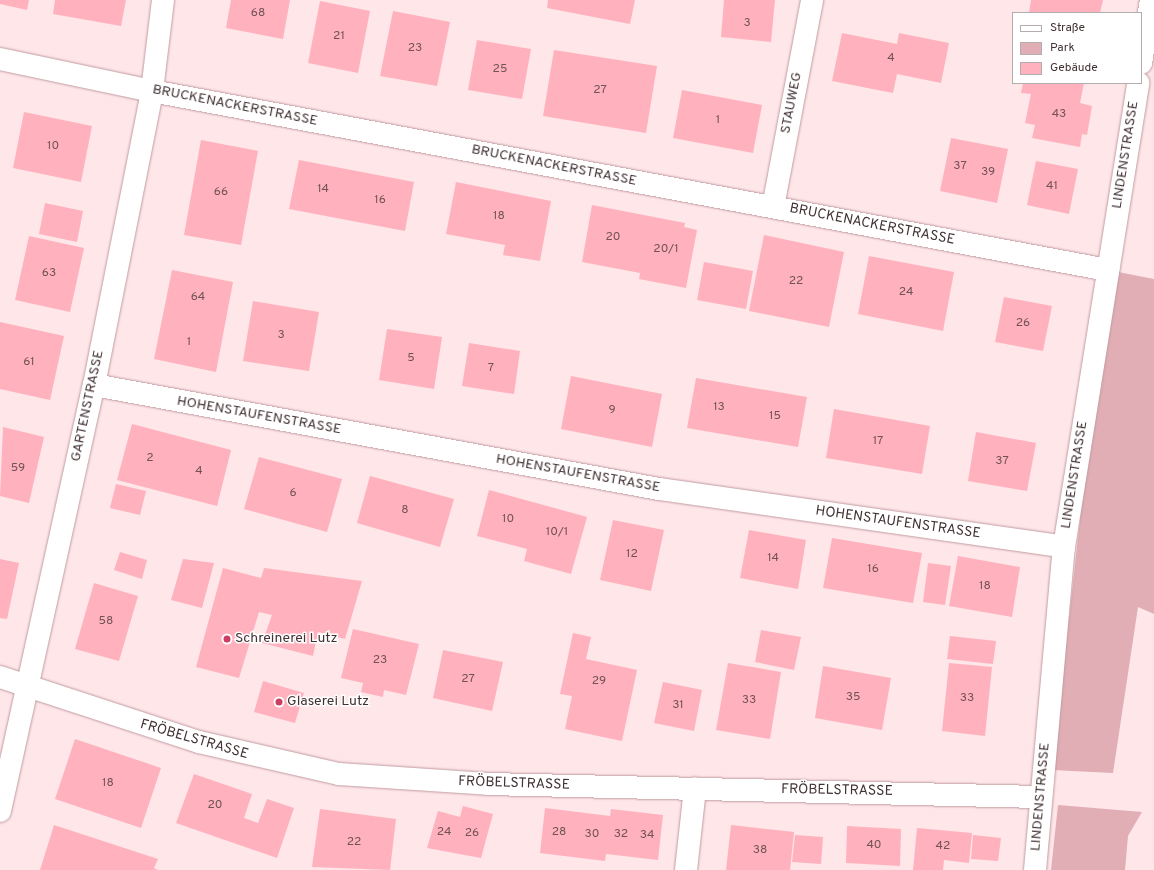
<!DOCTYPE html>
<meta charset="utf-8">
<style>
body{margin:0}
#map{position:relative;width:1154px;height:870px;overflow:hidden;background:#fee6e9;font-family:Overpass,sans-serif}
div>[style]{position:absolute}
.green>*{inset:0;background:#e1aeb5}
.building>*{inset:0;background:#ffb2be}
.roads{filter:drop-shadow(0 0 1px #c19ba0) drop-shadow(0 0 1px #c19ba0)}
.minor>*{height:22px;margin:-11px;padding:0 11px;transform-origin:11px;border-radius:11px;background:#fff}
.dots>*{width:11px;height:11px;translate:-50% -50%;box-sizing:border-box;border:2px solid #fff;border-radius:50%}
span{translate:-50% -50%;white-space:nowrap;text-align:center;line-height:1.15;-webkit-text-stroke:3px #fff;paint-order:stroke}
.number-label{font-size:12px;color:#715256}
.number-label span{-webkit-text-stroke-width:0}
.street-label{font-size:14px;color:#423234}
.poi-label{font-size:14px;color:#423234}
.left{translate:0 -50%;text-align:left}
.legend{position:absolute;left:1012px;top:12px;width:130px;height:72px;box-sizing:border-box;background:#fff;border:1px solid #b3adae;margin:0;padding:5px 7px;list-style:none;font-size:12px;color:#423234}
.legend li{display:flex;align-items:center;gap:8px;height:20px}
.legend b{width:20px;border:1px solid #b3adae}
</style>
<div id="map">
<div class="green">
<div style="clip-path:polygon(1108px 270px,1154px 279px,1154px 614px,1138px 607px,1113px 773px,1052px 770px)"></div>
<div style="clip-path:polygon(1058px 805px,1142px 812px,1128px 836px,1125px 870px,1051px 870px)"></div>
</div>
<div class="building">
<div style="clip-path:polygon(0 0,29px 0,27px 10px,0 4px)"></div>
<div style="clip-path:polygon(55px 0,126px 0,121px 26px,53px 14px)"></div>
<div style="clip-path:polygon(231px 0,290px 0,283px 39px,226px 28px)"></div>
<div style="clip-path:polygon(548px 0,635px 0,630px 24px,547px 8px)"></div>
<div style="clip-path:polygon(724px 0,775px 0,771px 42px,721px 37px)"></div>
<div style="clip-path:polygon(1031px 0,1103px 0,1100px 13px,1029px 13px)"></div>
<div style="clip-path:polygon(320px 1px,370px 11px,358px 73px,308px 63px)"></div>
<div style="clip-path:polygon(393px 11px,450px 22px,437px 86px,380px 76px)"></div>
<div style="clip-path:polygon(842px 33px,897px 44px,899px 33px,949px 43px,941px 83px,897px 74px,893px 93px,832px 81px)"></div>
<div style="clip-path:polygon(477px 40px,531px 49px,522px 99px,468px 90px)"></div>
<div style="clip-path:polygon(554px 50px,657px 66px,646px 133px,543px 116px)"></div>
<div style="clip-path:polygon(1023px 83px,1084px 83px,1080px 103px,1092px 106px,1087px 135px,1082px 134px,1080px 147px,1032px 138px,1035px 125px,1025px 123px,1031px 94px,1021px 93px)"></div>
<div style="clip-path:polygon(682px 90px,762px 105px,753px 153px,673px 138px)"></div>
<div style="clip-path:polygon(24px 112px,92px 126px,81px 182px,13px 168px)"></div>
<div style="clip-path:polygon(951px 138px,1008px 149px,997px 203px,940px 191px)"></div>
<div style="clip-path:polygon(201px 140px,258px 151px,241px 245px,184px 235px)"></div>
<div style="clip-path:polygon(299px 160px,414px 182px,405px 231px,289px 209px)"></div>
<div style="clip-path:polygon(1036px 161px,1078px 169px,1069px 214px,1027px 205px)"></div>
<div style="clip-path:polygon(456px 182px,551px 201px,540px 261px,503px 255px,505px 245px,446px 234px)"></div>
<div style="clip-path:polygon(45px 203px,83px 211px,77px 242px,39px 234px)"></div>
<div style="clip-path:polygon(592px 205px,685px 223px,684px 227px,697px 230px,686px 288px,639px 279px,640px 273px,582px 262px)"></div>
<div style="clip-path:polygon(764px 235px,844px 252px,829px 327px,749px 311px)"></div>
<div style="clip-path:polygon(29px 236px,84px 248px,70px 312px,15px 300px)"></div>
<div style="clip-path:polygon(869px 256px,954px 272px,943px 331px,858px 314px)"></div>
<div style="clip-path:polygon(704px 262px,753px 271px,746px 309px,697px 300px)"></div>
<div style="clip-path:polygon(172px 270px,233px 282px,216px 372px,154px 359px)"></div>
<div style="clip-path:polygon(1004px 297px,1052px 306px,1043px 351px,995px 342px)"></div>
<div style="clip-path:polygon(253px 301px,319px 312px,309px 371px,243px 361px)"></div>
<div style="clip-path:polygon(0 322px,64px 336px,50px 400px,0 389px)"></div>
<div style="clip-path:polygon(387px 329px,442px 337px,434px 389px,379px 380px)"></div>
<div style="clip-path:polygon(469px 343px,520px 351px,514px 394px,462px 386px)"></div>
<div style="clip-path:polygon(571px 376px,662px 394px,652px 447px,561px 429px)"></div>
<div style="clip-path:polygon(696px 378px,807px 397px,798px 447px,687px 428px)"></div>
<div style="clip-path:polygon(834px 409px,930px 426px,922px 474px,826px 458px)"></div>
<div style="clip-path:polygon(132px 424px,231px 450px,217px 506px,117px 480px)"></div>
<div style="clip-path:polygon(3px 427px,44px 437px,29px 503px,0 496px)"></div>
<div style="clip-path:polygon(976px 432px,1036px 443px,1027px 491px,968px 481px)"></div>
<div style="clip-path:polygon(259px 457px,342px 479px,327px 532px,244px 509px)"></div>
<div style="clip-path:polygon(370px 476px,454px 499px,440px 547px,357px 523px)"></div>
<div style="clip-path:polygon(116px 484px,146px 491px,140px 515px,110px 508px)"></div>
<div style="clip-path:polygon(489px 490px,587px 517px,571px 574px,524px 561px,527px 549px,477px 536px)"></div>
<div style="clip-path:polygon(613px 520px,664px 530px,651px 591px,600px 580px)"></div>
<div style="clip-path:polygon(749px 530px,806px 540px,798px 589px,740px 578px)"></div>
<div style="clip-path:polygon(832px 538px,922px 553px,913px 603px,823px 588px)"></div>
<div style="clip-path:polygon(120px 552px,147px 560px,142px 579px,114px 570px)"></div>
<div style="clip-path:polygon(958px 556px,1020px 567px,1012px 617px,949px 606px)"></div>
<div style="clip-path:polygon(0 559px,19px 563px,7px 619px,0 618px)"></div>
<div style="clip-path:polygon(183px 559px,214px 563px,202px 608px,171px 600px)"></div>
<div style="clip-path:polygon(928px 563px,951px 566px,945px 605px,923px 602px)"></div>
<div style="clip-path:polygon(223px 568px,261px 578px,264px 568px,362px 581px,345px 639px,318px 632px,313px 656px,262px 643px,272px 615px,259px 612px,239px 678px,196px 667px)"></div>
<div style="clip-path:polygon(94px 583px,138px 596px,119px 661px,75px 649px)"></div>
<div style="clip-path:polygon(353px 629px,419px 644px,406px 695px,384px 690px,383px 697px,361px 692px,363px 683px,341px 678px)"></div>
<div style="clip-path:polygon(761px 630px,801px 637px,794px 670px,755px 662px)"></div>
<div style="clip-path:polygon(573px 633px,591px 637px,586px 659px,637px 670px,622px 741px,565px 729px,572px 696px,560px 694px)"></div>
<div style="clip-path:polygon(950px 636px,996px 641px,993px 664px,947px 659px)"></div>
<div style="clip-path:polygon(443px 650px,503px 662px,492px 711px,433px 698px)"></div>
<div style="clip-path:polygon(728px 663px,781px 672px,770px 739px,716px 730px)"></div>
<div style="clip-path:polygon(949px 663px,992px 667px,985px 736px,942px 731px)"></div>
<div style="clip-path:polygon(823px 666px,891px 678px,882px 730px,815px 718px)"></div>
<div style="clip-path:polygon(263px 681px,304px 693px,295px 723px,254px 712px)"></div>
<div style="clip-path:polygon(663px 682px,702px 690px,694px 731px,654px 723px)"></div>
<div style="clip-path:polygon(75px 739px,161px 768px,141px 828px,55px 799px)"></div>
<div style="clip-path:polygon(194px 774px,252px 794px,244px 818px,258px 823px,267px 799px,294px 808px,277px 858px,176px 823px)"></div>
<div style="clip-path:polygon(463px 806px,493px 814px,481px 858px,427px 848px,438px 811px,460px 817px)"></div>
<div style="clip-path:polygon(545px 808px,610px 816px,611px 809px,663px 815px,658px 860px,606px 854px,605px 861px,540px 853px)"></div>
<div style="clip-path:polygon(320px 809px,396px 819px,390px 870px,312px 867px)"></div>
<div style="clip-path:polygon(54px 825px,158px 859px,154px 868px,158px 870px,40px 870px)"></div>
<div style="clip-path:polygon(731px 825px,794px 832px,790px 870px,726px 870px)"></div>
<div style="clip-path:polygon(847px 826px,901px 829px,900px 866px,846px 863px)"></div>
<div style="clip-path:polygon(917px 828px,972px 833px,969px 863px,944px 860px,943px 870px,913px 870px)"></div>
<div style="clip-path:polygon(795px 835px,823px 837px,821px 864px,792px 862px)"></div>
<div style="clip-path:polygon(973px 835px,1001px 838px,998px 861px,971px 859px)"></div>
</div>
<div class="roads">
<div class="minor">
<div style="left:0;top:59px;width:155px;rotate:11.9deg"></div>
<div style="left:152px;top:91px;width:973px;rotate:10.61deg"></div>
<div style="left:1141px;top:63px;width:64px;rotate:-81deg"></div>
<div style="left:773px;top:207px;width:211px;rotate:-79.3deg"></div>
<div style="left:94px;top:385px;width:574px;rotate:10.43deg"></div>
<div style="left:659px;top:489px;width:409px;rotate:8.1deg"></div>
<div style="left:0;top:677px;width:209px;rotate:18.1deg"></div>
<div style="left:199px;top:742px;width:144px;rotate:12.9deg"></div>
<div style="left:339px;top:774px;width:149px;rotate:3.8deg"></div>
<div style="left:488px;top:784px;width:553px;rotate:1.35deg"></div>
<div style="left:0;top:811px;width:436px;rotate:-77.6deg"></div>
<div style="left:94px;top:385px;width:300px;rotate:-78.8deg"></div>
<div style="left:152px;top:91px;width:92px;rotate:-83.1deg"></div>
<div style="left:686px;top:870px;width:82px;rotate:-83.7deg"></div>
<div style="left:1035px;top:870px;width:324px;rotate:-84.9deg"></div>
<div style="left:1064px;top:547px;width:470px;rotate:-80.9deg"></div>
</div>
</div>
<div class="dots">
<div style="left:227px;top:639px;background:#cd3e64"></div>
<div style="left:279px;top:702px;background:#cd3e64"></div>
</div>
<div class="number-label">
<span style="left:258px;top:14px">68</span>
<span style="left:747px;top:24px">3</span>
<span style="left:339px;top:37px">21</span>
<span style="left:415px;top:49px">23</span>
<span style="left:891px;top:59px">4</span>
<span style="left:500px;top:70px">25</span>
<span style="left:600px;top:91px">27</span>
<span style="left:1059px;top:115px">43</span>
<span style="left:718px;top:121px">1</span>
<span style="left:53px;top:147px">10</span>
<span style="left:960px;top:167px">37</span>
<span style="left:988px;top:173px">39</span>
<span style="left:1052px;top:187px">41</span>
<span style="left:323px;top:190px">14</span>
<span style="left:221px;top:193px">66</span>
<span style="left:380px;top:201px">16</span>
<span style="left:499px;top:217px">18</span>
<span style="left:613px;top:238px">20</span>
<span style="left:666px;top:250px">20/1</span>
<span style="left:49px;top:274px">63</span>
<span style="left:796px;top:282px">22</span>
<span style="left:906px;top:293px">24</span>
<span style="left:198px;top:298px">64</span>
<span style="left:1023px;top:324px">26</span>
<span style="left:281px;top:336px">3</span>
<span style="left:189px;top:343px">1</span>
<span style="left:411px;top:359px">5</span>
<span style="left:29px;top:363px">61</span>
<span style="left:491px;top:369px">7</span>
<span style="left:719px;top:408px">13</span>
<span style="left:612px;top:411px">9</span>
<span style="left:775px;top:417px">15</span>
<span style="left:878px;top:442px">17</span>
<span style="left:150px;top:459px">2</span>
<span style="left:1002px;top:462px">37</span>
<span style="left:18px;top:469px">59</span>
<span style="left:199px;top:472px">4</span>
<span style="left:293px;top:494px">6</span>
<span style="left:405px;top:511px">8</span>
<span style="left:508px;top:520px">10</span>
<span style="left:557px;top:533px">10/1</span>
<span style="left:632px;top:555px">12</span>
<span style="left:773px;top:559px">14</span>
<span style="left:873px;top:570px">16</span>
<span style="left:985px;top:587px">18</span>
<span style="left:106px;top:622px">58</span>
<span style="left:380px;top:661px">23</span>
<span style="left:468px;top:680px">27</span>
<span style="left:599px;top:682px">29</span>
<span style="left:853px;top:698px">35</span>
<span style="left:967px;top:699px">33</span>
<span style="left:749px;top:701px">33</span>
<span style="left:678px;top:706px">31</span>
<span style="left:108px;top:784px">18</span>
<span style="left:215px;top:806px">20</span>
<span style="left:444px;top:833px">24</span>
<span style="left:559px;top:833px">28</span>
<span style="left:472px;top:834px">26</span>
<span style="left:592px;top:835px">30</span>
<span style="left:621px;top:835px">32</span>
<span style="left:647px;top:836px">34</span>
<span style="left:354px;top:843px">22</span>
<span style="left:874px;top:846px">40</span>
<span style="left:943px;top:847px">42</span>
<span style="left:760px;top:851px">38</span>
</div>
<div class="street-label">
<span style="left:792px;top:103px;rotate:-79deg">STAUWEG</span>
<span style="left:235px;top:106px;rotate:11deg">BRUCKENACKERSTRASSE</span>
<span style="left:1126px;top:155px;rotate:-81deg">LINDENSTRASSE</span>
<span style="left:554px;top:166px;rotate:11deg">BRUCKENACKERSTRASSE</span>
<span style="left:872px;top:225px;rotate:11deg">BRUCKENACKERSTRASSE</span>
<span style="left:88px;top:406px;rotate:-78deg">GARTENSTRASSE</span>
<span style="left:259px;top:416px;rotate:10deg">HOHENSTAUFENSTRASSE</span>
<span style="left:578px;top:474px;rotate:10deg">HOHENSTAUFENSTRASSE</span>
<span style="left:1075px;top:475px;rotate:-81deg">LINDENSTRASSE</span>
<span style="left:898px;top:523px;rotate:8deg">HOHENSTAUFENSTRASSE</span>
<span style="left:194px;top:740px;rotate:16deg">FRÖBELSTRASSE</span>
<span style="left:514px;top:784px;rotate:2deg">FRÖBELSTRASSE</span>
<span style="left:837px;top:791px;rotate:1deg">FRÖBELSTRASSE</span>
<span style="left:1041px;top:797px;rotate:-85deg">LINDENSTRASSE</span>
</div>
<div class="poi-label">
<span class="left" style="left:235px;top:639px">Schreinerei Lutz</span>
<span class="left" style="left:287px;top:702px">Glaserei Lutz</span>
</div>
<ul class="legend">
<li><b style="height:5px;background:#fff"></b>Straße</li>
<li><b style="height:11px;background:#e1aeb5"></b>Park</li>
<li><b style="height:11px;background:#ffb2be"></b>Gebäude</li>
</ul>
</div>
